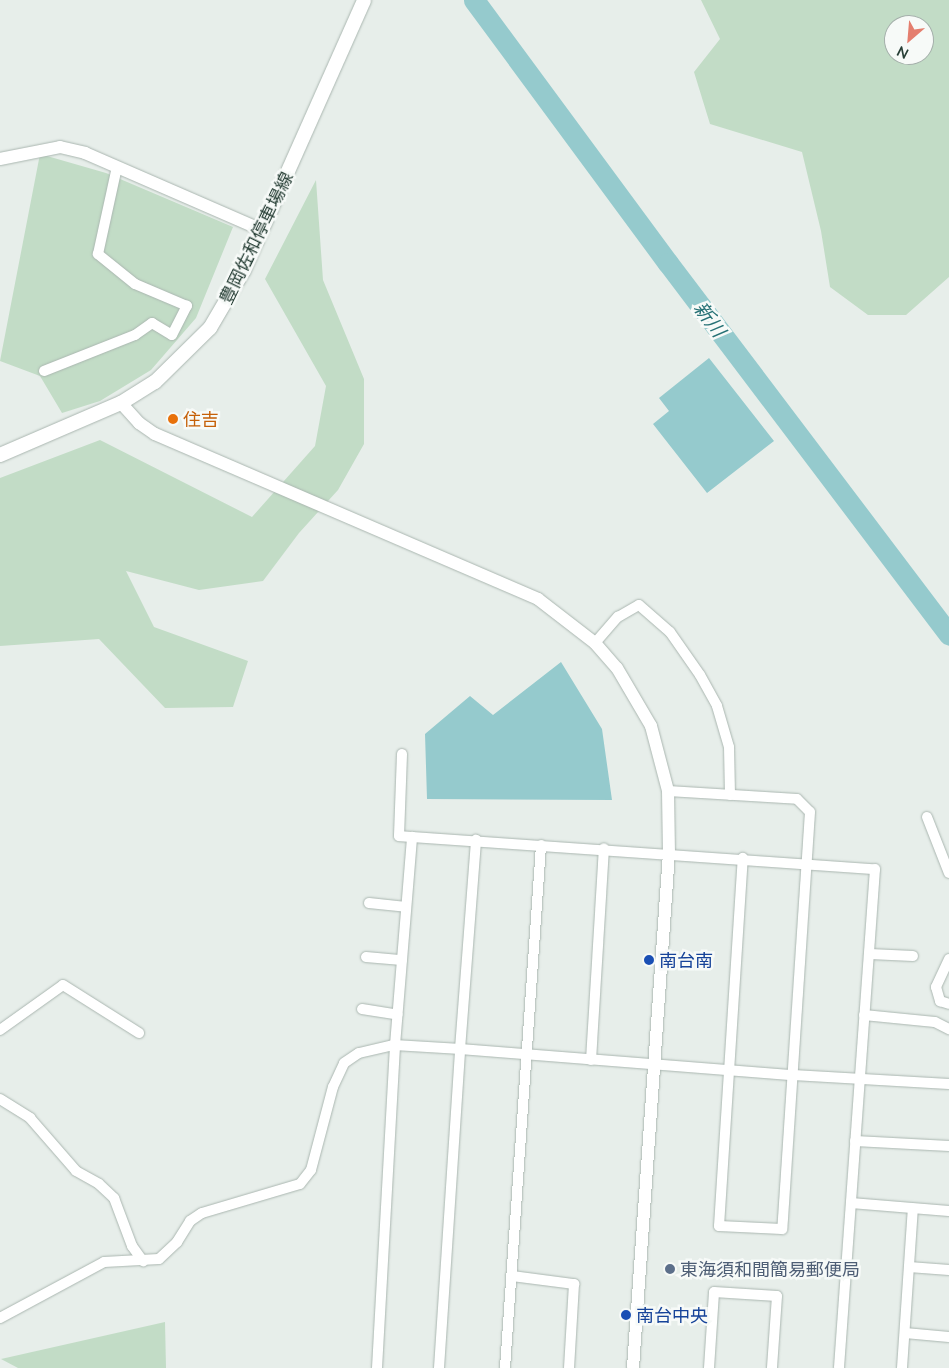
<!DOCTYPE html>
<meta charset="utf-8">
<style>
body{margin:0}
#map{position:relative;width:949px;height:1368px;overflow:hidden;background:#e7eeea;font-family:Lato,"Noto Sans JP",sans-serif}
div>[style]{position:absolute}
.green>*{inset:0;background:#c2dcc6}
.water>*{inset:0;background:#95cacd}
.river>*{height:21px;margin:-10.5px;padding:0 10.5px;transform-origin:10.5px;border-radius:10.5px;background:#95cacd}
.roads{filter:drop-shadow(0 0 1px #aab6b0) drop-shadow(0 0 1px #aab6b0)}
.minor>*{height:10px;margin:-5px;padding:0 5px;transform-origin:5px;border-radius:5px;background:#fff}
.tertiary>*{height:12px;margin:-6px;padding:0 6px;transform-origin:6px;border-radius:6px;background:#fff}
.secondary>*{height:14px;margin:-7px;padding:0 7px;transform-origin:7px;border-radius:7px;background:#fff}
.dots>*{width:14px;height:14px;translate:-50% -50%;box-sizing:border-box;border:2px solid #f7faf8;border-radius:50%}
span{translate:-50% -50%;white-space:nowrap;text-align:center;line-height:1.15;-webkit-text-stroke:5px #f7faf8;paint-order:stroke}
.street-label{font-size:18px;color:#273f36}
.food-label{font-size:18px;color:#c56008}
.left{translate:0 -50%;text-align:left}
.transit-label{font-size:18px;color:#164399}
.service-label{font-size:18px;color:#4e5e75}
.water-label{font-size:19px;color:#267175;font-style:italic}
.north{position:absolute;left:884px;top:15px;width:50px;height:50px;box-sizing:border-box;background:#f7faf8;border:1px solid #a4afaa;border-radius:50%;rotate:207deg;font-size:14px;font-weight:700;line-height:20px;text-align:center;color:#273f36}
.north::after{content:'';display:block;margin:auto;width:18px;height:22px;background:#e47e6e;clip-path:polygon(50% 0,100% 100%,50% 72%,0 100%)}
</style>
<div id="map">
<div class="green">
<div style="clip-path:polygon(evenodd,701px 0,949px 0,949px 277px,906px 315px,868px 315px,830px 287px,821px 231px,802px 152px,710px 124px,694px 72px,720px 39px,701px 0,894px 25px,924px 25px,924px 55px,894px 55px,894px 25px)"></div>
<div style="clip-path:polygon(40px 154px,106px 173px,233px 227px,196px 318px,151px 370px,100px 401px,62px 413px,40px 376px,0 361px)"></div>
<div style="clip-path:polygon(316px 180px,323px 280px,364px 379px,364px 444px,338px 490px,299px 533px,263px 581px,199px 590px,126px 571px,154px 627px,248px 661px,233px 707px,165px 708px,99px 639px,0 646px,0 478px,100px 440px,252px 517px,315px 446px,326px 386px,265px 279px)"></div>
<div style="clip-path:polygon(165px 1322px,166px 1368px,18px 1368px,1px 1359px)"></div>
</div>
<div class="water">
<div style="clip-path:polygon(709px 358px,774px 441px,707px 493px,653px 424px,669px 411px,659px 398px)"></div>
<div style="clip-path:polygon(561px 662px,602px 729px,612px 800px,427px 799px,425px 734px,470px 696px,493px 715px)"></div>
</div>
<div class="river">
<div style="left:474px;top:0;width:327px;rotate:53.6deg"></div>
<div style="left:668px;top:263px;width:466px;rotate:52.9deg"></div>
</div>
<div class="roads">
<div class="minor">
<div style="left:44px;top:371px;width:98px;rotate:-21.6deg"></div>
<div style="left:135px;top:335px;width:21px;rotate:-35deg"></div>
<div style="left:152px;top:323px;width:23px;rotate:31deg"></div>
<div style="left:172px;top:335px;width:33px;rotate:-63deg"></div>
<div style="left:187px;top:306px;width:56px;rotate:-157.1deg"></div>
<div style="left:135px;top:284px;width:48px;rotate:-141deg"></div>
<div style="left:98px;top:254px;width:89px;rotate:-77.7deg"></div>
<div style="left:595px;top:643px;width:35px;rotate:-49deg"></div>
<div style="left:618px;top:617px;width:24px;rotate:-30deg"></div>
<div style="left:639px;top:605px;width:41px;rotate:41.1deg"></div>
<div style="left:670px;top:632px;width:52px;rotate:55.1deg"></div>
<div style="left:700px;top:675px;width:35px;rotate:61deg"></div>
<div style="left:717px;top:706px;width:43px;rotate:73.7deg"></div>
<div style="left:729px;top:747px;width:48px;rotate:88.8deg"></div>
<div style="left:402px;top:754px;width:82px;rotate:92.1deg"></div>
<div style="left:399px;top:836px;width:477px;rotate:4deg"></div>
<div style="left:875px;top:869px;width:500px;rotate:94.13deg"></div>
<div style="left:668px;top:791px;width:129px;rotate:3.5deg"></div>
<div style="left:797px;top:799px;width:18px;rotate:45deg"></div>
<div style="left:810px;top:812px;width:418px;rotate:93.8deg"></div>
<div style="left:782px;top:1229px;width:63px;rotate:-177.3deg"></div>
<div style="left:719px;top:1226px;width:369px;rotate:-86.3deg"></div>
<div style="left:927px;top:817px;width:60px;rotate:68.6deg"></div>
<div style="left:369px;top:903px;width:37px;rotate:6deg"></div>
<div style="left:869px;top:954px;width:44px;rotate:2.6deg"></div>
<div style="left:366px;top:957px;width:36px;rotate:5deg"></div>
<div style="left:949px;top:959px;width:31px;rotate:115deg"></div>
<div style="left:936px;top:987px;width:15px;rotate:74deg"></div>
<div style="left:940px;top:1001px;width:9px;rotate:18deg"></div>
<div style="left:362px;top:1009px;width:36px;rotate:9deg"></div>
<div style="left:864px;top:1015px;width:71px;rotate:5.6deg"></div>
<div style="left:935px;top:1022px;width:16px;rotate:27deg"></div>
<div style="left:0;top:1030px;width:77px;rotate:-35.5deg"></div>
<div style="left:63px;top:985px;width:90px;rotate:32.3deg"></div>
<div style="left:591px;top:1060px;width:212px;rotate:-86.5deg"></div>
<div style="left:0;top:1099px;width:36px;rotate:32deg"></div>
<div style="left:30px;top:1118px;width:70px;rotate:49deg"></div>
<div style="left:76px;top:1171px;width:26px;rotate:29deg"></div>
<div style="left:99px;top:1184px;width:21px;rotate:43deg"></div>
<div style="left:114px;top:1198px;width:51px;rotate:69.4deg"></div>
<div style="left:132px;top:1246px;width:19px;rotate:54deg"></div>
<div style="left:855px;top:1141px;width:94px;rotate:3deg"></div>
<div style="left:851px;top:1203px;width:98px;rotate:4.7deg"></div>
<div style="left:909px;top:1267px;width:40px;rotate:4.3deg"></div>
<div style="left:512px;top:1276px;width:63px;rotate:7.4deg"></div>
<div style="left:574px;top:1284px;width:84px;rotate:93.4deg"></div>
<div style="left:0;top:1318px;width:118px;rotate:-28.3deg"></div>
<div style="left:104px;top:1262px;width:55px;rotate:-3.1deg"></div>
<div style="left:159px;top:1259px;width:25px;rotate:-43deg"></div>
<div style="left:177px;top:1242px;width:25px;rotate:-58deg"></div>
<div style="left:190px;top:1221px;width:14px;rotate:-34deg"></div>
<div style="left:202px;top:1213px;width:102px;rotate:-16.5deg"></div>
<div style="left:300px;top:1184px;width:18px;rotate:-52deg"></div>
<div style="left:311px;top:1170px;width:86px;rotate:-75.2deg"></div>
<div style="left:333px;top:1087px;width:26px;rotate:-65deg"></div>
<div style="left:344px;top:1063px;width:18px;rotate:-34deg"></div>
<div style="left:359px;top:1053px;width:37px;rotate:-13deg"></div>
<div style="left:395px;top:1045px;width:65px;rotate:3.5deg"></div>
<div style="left:460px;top:1049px;width:210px;rotate:-85.6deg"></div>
<div style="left:905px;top:1333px;width:44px;rotate:5.2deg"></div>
<div style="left:377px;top:1368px;width:324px;rotate:-86.8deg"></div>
<div style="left:395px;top:1045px;width:209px;rotate:-85.3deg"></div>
<div style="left:439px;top:1368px;width:320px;rotate:-86.2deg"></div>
<div style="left:460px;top:1049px;width:334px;rotate:4.5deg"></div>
<div style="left:793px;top:1075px;width:156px;rotate:3.3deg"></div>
<div style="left:505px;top:1368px;width:524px;rotate:-86.06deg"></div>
<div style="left:709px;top:1368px;width:76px;rotate:-86.2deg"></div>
<div style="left:714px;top:1292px;width:63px;rotate:3.6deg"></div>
<div style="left:777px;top:1296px;width:72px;rotate:94deg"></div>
<div style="left:902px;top:1368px;width:160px;rotate:-86.1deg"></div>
</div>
<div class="tertiary">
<div style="left:0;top:159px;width:61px;rotate:-11.3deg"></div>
<div style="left:60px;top:147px;width:26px;rotate:13deg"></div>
<div style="left:85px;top:153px;width:193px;rotate:23.5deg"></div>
<div style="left:121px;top:403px;width:27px;rotate:48deg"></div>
<div style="left:139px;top:423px;width:19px;rotate:35deg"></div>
<div style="left:155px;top:434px;width:417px;rotate:23.3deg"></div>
<div style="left:538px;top:599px;width:72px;rotate:37.7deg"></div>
<div style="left:595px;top:643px;width:33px;rotate:49deg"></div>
<div style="left:617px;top:668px;width:67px;rotate:59.6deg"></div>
<div style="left:651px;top:726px;width:67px;rotate:75.3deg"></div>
<div style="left:668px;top:791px;width:62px;rotate:89.1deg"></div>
<div style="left:669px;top:853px;width:516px;rotate:94deg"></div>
</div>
<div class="secondary">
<div style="left:0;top:455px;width:132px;rotate:-23.3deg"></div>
<div style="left:121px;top:403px;width:40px;rotate:-32deg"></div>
<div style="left:155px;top:382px;width:77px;rotate:-44.5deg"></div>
<div style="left:210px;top:328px;width:67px;rotate:-59.6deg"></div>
<div style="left:244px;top:270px;width:295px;rotate:-66deg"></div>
</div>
</div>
<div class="dots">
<div style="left:173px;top:419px;background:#e8710a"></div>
<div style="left:649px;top:960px;background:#1a4fb4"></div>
<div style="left:670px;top:1269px;background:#5c6f8a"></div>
<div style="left:626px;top:1315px;background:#1a4fb4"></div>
</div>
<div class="street-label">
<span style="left:256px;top:238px;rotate:-64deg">豊岡佐和停車場線</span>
</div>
<div class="food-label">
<span class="left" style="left:183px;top:419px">住吉</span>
</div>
<div class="transit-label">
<span class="left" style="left:659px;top:960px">南台南</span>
<span class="left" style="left:636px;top:1315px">南台中央</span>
</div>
<div class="service-label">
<span class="left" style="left:680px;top:1269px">東海須和間簡易郵便局</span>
</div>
<div class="water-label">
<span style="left:710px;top:319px;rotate:53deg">新川</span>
</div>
<div class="north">N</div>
</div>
